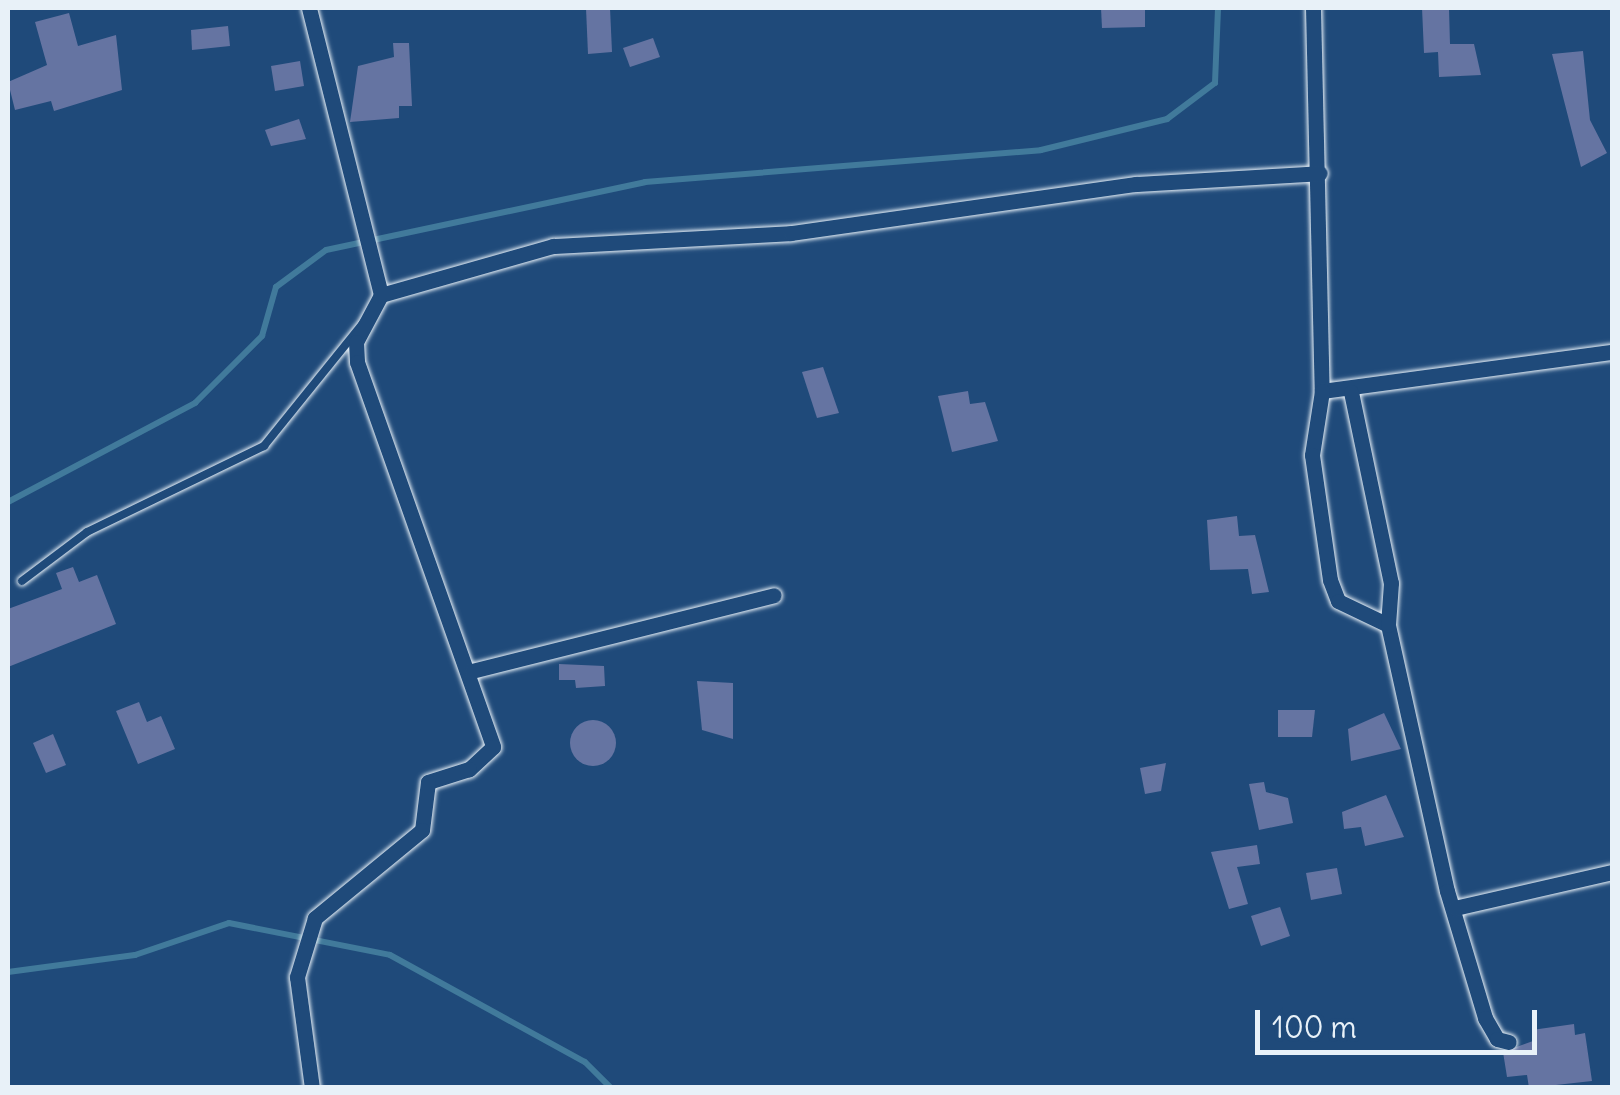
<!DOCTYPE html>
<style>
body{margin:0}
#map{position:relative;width:1620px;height:1095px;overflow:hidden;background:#1f4a7a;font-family:Delius,sans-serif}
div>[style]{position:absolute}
.stream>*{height:6px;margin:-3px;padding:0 3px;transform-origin:3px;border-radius:3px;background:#417a9b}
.building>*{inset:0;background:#6574a2}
.round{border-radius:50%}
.roads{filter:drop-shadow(0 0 2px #e8f1f8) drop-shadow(0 0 2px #e8f1f8)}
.lane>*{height:8px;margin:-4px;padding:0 4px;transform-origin:4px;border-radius:4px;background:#1f4a7a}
.street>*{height:15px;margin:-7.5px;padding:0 7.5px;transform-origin:7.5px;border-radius:7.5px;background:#1f4a7a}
span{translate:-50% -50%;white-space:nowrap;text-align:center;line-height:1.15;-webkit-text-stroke:8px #1f4a7a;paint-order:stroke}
.frame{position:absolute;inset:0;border:10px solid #e8f1f8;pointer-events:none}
.scale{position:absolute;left:1255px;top:1010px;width:282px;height:45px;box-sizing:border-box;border:5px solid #e8f1f8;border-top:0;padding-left:12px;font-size:30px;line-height:35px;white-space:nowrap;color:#e8f1f8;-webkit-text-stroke:8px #1f4a7a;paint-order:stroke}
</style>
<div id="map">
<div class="stream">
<div style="left:8px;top:502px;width:212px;rotate:-27.9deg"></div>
<div style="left:195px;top:403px;width:95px;rotate:-45deg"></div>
<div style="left:262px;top:336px;width:51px;rotate:-74.1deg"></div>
<div style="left:276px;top:287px;width:62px;rotate:-36.5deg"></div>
<div style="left:326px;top:250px;width:326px;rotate:-12deg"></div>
<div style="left:645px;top:182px;width:397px;rotate:-4.6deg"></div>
<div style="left:1041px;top:150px;width:130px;rotate:-13.8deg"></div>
<div style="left:1167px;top:119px;width:60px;rotate:-36.9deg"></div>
<div style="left:1215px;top:83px;width:75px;rotate:-87.7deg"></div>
<div style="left:8px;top:972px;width:128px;rotate:-7.6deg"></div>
<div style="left:135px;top:955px;width:99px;rotate:-18.8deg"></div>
<div style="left:229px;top:923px;width:164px;rotate:11.2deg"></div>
<div style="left:390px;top:955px;width:222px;rotate:28.8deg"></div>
<div style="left:585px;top:1062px;width:37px;rotate:45deg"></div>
</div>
<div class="building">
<div style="clip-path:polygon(586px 8px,610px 8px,612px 52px,588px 54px)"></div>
<div style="clip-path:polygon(1101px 8px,1145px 8px,1145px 27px,1102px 28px)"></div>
<div style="clip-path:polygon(1422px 8px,1449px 8px,1450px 44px,1474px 44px,1481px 75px,1439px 77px,1438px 52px,1424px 53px)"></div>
<div style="clip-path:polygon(69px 13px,78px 46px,116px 35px,122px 90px,54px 111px,51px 101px,15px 110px,8px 82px,47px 65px,35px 22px)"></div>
<div style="clip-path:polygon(228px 26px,230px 46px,192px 50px,191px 30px)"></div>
<div style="clip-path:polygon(653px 38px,660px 57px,630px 67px,623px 48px)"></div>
<div style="clip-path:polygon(393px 43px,409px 43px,412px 106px,399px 106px,399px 118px,350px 122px,358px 66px,394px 57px)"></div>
<div style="clip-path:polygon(1583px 51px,1590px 120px,1607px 153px,1581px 167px,1552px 54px)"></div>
<div style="clip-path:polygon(300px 61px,304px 86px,275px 91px,271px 66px)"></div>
<div style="clip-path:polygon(299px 119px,306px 139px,271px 146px,265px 130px)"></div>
<div style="clip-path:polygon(823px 367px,839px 413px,817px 418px,802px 372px)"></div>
<div style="clip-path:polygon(968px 391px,970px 404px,985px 402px,998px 441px,952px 452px,938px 396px)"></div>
<div style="clip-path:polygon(1237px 516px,1239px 536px,1255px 535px,1269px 592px,1252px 594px,1248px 569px,1210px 570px,1207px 520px)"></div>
<div style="clip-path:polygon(73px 567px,79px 582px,97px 575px,116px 624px,8px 667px,8px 609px,62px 589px,56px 573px)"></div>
<div style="clip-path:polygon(559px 664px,604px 666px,605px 686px,576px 688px,575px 680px,559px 680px)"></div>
<div style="clip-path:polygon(697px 681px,733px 683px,733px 739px,702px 730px)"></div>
<div style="clip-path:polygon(139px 702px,147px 722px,161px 716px,175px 749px,138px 764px,116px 711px)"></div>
<div style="clip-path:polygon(1278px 710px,1315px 710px,1312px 737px,1278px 737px)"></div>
<div style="clip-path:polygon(1384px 713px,1401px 749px,1351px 761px,1348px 729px)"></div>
<div class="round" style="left:570px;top:720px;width:46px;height:46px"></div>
<div style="clip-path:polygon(53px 734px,66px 765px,46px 773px,33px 743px)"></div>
<div style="clip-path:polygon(1166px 763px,1161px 791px,1145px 794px,1140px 768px)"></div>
<div style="clip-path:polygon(1264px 782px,1266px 792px,1288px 798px,1293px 823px,1259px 830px,1249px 784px)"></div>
<div style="clip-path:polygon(1386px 795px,1404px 837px,1365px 846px,1361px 827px,1344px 829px,1342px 812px)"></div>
<div style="clip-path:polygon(1257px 845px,1260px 864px,1237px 867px,1248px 904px,1229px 909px,1211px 852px)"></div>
<div style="clip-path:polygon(1337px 868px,1342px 894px,1311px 900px,1306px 873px)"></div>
<div style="clip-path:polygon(1280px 907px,1290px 936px,1261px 946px,1251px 916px)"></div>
<div style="clip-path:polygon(1574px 1024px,1575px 1035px,1585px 1033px,1592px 1081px,1529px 1088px,1527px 1075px,1507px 1077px,1503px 1052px,1533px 1041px,1532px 1030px)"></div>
</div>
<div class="roads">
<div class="lane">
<div style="left:22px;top:581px;width:81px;rotate:-37deg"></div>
<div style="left:87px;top:532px;width:197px;rotate:-25.9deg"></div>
<div style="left:264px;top:446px;width:161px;rotate:-51.1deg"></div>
</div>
<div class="street">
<div style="left:309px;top:8px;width:296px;rotate:75.9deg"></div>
<div style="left:381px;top:295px;width:53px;rotate:118deg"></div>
<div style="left:356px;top:342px;width:20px;rotate:87deg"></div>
<div style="left:357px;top:362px;width:408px;rotate:70.5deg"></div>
<div style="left:493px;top:747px;width:33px;rotate:137deg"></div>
<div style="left:469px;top:769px;width:43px;rotate:162.4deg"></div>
<div style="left:428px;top:782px;width:48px;rotate:97.1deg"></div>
<div style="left:422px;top:830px;width:139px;rotate:140.6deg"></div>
<div style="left:315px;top:918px;width:62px;rotate:107deg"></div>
<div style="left:297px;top:977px;width:112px;rotate:82.3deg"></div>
<div style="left:1313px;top:8px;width:383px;rotate:88.7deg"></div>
<div style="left:1322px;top:391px;width:293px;rotate:-7.7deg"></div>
<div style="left:381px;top:295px;width:179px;rotate:-15.9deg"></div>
<div style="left:553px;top:246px;width:238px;rotate:-3.1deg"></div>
<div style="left:791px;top:233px;width:348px;rotate:-8.1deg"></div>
<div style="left:1136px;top:184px;width:184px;rotate:-3.4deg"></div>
<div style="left:1322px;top:391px;width:65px;rotate:98.9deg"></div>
<div style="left:1312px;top:455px;width:126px;rotate:81.8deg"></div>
<div style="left:1330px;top:580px;width:22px;rotate:69deg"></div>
<div style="left:1338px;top:601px;width:55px;rotate:25.6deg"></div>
<div style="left:1388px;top:625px;width:272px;rotate:77.5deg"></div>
<div style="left:1447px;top:891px;width:133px;rotate:73.3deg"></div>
<div style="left:1485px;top:1018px;width:24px;rotate:60deg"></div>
<div style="left:1497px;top:1039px;width:12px;rotate:14deg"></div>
<div style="left:1351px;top:392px;width:195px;rotate:78.2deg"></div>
<div style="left:1391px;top:583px;width:42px;rotate:94.1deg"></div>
<div style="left:472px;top:671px;width:311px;rotate:-14.1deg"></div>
<div style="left:1455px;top:908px;width:161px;rotate:-12.9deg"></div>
</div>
</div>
<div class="frame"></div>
<div class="scale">100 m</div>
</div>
